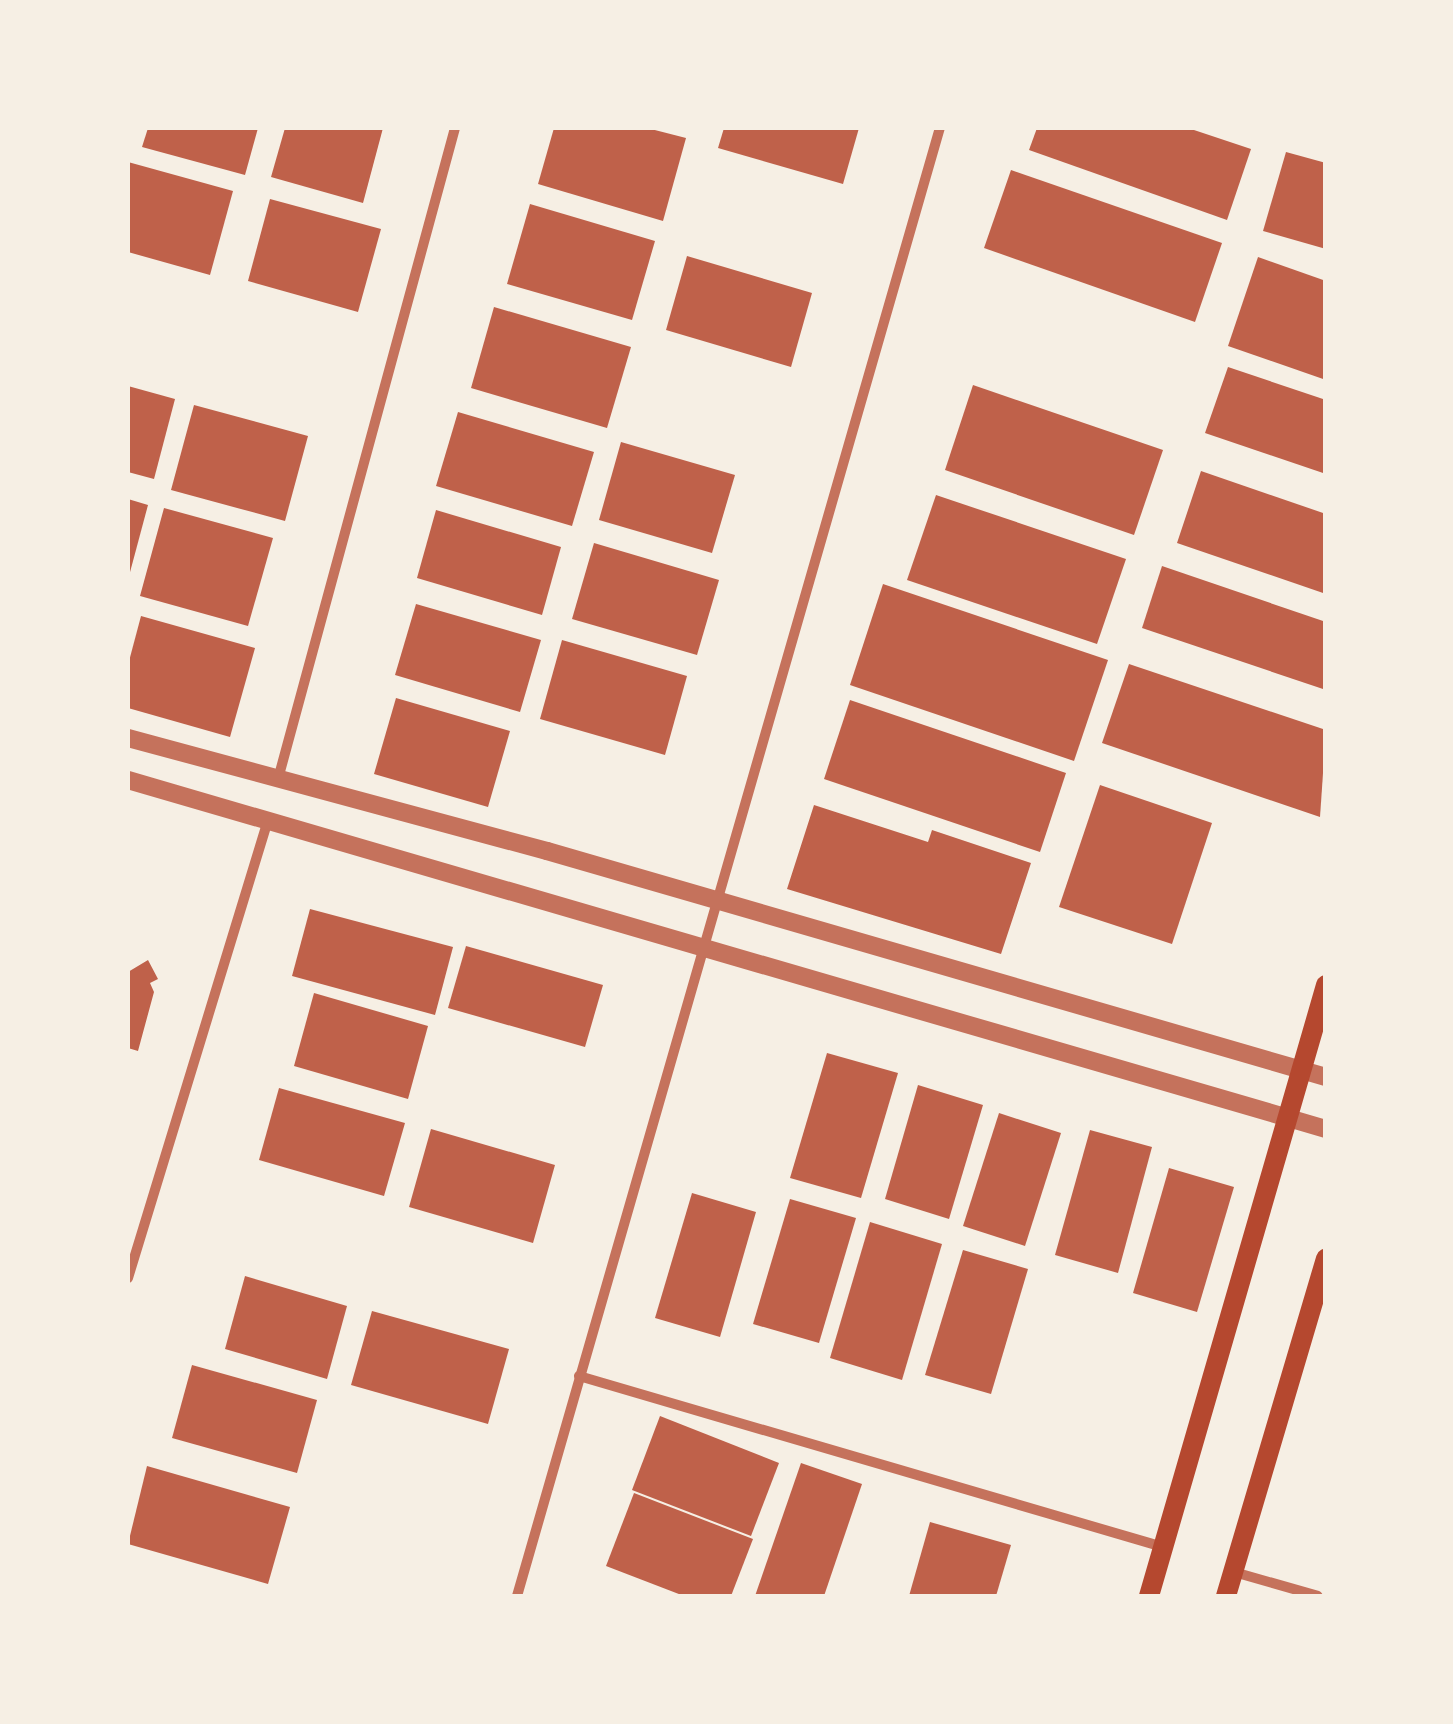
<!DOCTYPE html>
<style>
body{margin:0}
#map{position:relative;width:1453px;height:1724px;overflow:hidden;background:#f6efe4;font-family:Roboto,sans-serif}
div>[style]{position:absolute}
.building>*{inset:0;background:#bf614a}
.minor>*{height:10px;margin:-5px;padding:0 5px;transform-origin:5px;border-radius:5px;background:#c5725c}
.tertiary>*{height:18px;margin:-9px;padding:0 9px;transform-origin:9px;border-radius:9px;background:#c5725c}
.secondary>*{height:20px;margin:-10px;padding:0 10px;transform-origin:10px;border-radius:10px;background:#b5482f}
span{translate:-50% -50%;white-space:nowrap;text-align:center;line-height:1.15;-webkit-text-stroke:9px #f6efe4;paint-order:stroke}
.frame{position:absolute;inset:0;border:130px solid #f6efe4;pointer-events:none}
</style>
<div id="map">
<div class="building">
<div style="clip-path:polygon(148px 128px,258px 128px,245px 175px,142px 147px)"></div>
<div style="clip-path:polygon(285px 128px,383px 128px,363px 203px,271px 177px)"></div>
<div style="clip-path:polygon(554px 128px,647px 128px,686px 138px,663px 221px,538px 184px)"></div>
<div style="clip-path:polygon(724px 128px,859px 128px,843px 184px,718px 148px)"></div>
<div style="clip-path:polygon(1037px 128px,1188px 128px,1251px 149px,1227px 220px,1029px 150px)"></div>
<div style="clip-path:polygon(1286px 152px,1326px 163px,1326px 249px,1263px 231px)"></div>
<div style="clip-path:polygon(128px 162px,233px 191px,210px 275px,128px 252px)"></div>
<div style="clip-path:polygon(1011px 170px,1222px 243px,1195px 322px,984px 248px)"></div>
<div style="clip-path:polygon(270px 199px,381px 229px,358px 312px,248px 281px)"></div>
<div style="clip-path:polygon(530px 204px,655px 241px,632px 320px,507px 284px)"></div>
<div style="clip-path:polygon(687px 256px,812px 293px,791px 367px,666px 330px)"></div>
<div style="clip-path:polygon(1258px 257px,1326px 281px,1326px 380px,1228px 346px)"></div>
<div style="clip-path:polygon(494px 307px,631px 347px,607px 428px,471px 388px)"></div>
<div style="clip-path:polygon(1228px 367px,1326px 400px,1326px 474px,1205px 433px)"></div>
<div style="clip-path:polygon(973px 385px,1163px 450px,1134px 535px,945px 470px)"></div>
<div style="clip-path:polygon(128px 386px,175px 399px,154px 479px,128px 472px)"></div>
<div style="clip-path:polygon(194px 405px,308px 436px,285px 521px,171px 490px)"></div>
<div style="clip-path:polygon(458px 412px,594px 452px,572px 526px,436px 486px)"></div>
<div style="clip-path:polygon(621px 442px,735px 475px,712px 553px,599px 520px)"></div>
<div style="clip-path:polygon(1201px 471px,1326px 514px,1326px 594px,1177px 543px)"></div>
<div style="clip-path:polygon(936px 495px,1126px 559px,1097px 644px,907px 580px)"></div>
<div style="clip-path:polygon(128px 499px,148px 505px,129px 576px,128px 576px)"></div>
<div style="clip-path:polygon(164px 508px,273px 538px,248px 626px,140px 596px)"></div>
<div style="clip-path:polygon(436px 510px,561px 547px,542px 615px,417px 578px)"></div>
<div style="clip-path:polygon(594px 543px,719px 580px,697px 655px,572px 619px)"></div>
<div style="clip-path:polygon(1162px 566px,1326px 622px,1326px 690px,1142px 628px)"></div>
<div style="clip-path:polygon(883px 584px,1108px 660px,1074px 761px,850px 685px)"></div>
<div style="clip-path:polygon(416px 604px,541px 640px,520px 712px,395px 675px)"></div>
<div style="clip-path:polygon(141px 616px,255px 648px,230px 737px,128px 708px,128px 665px)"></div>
<div style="clip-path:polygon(562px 640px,687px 676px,665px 755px,540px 719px)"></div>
<div style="clip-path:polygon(1129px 664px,1326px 730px,1320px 817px,1102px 743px)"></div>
<div style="clip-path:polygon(396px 698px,510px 731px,488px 807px,374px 774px)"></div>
<div style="clip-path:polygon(850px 700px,1066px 773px,1040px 852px,824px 779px)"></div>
<div style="clip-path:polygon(1100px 785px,1212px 823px,1172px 944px,1059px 907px)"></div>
<div style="clip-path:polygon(814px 805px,928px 842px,932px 830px,1031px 863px,1001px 954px,787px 889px)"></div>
<div style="clip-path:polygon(310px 909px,453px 947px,435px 1015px,292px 976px)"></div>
<div style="clip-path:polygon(466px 946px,603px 985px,585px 1047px,448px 1008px)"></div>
<div style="clip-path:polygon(148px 960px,158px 979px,150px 983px,154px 992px,138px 1051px,128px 1048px,128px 972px)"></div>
<div style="clip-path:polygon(314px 993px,428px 1026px,408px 1099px,294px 1066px)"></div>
<div style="clip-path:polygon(827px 1053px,898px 1073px,861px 1198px,790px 1178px)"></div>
<div style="clip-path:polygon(918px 1085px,983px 1105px,949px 1219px,885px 1199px)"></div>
<div style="clip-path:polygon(279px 1088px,405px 1123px,384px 1196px,259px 1160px)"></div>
<div style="clip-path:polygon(999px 1113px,1061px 1133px,1025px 1246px,963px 1226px)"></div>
<div style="clip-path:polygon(431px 1129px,555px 1165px,533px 1243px,409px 1207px)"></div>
<div style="clip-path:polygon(1090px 1130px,1152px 1147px,1118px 1273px,1055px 1255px)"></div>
<div style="clip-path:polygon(1169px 1168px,1234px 1187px,1197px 1312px,1133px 1293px)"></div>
<div style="clip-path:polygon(692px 1193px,756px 1212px,720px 1337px,655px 1318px)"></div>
<div style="clip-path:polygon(790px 1199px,856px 1218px,819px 1343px,753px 1324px)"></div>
<div style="clip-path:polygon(870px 1222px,942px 1244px,902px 1380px,830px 1358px)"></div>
<div style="clip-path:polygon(963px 1250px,1028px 1269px,991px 1394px,925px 1375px)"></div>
<div style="clip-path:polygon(245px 1276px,347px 1306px,327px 1379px,225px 1349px)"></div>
<div style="clip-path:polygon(372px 1311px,509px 1349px,488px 1424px,351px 1385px)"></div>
<div style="clip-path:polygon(192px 1365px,317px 1400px,297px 1473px,172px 1438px)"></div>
<div style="clip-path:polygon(660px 1416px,779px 1463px,751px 1536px,632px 1490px)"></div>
<div style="clip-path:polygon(801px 1463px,862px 1484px,824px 1596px,755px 1596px)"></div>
<div style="clip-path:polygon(147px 1466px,290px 1507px,268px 1584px,128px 1544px)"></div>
<div style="clip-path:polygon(634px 1493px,753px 1539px,731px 1596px,684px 1596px,606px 1566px)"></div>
<div style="clip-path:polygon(930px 1522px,1011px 1545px,996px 1596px,909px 1596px)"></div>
</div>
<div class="minor">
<div style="left:278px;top:779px;width:675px;rotate:-74.79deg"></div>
<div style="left:128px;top:1278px;width:479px;rotate:-73deg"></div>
<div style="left:579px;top:1376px;width:609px;rotate:16.32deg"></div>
<div style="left:1234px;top:1572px;width:87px;rotate:15.9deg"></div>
<div style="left:517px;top:1596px;width:1528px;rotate:-73.93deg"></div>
</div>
<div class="tertiary">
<div style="left:128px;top:738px;width:434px;rotate:15.1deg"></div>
<div style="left:547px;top:851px;width:811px;rotate:16.18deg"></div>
<div style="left:128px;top:780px;width:1248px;rotate:16.24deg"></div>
</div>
<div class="secondary">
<div style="left:1149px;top:1596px;width:636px;rotate:-73.84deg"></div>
<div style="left:1226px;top:1596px;width:352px;rotate:-73.5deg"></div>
</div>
<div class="frame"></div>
</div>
